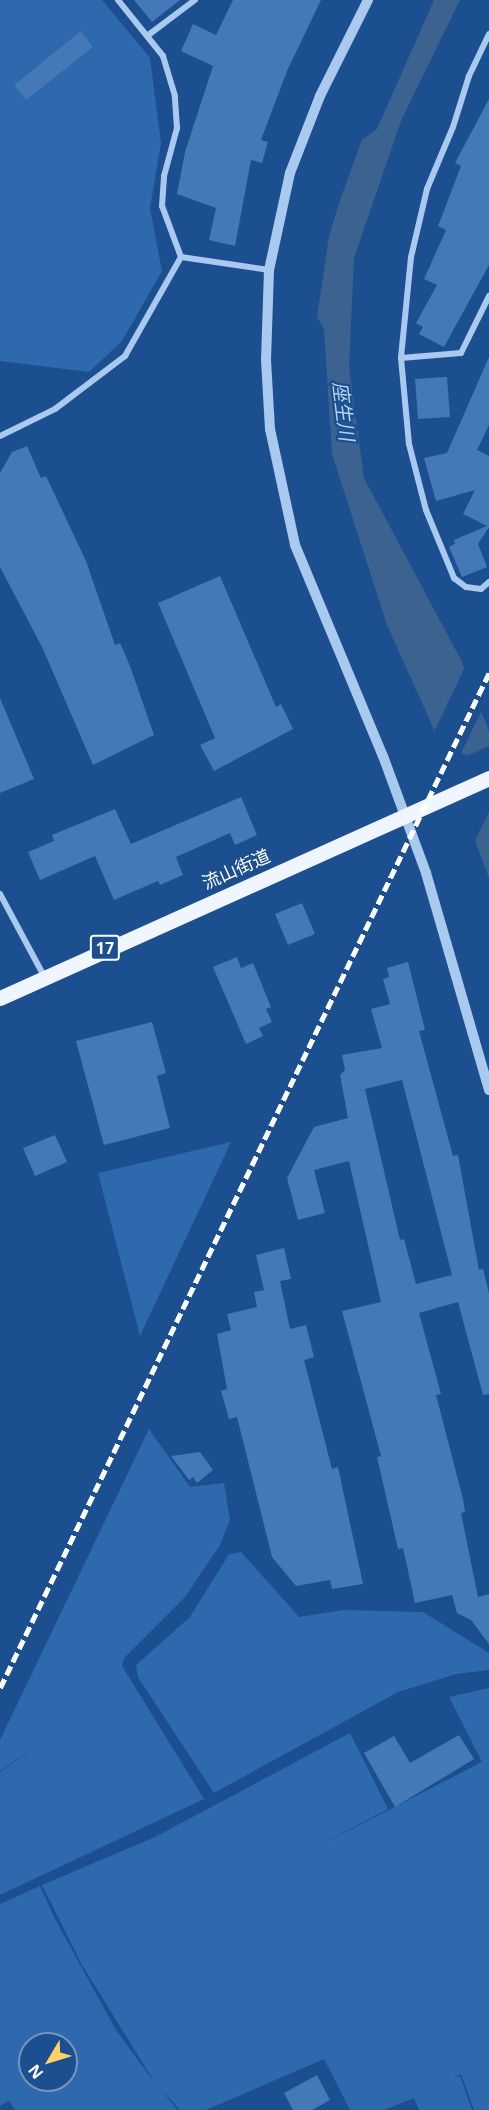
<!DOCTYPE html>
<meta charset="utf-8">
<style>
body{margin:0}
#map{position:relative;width:489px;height:2110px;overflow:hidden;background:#1b4f8f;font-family:"Open Sans","Noto Sans JP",sans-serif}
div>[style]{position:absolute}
.green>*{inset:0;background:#2e69ad}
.water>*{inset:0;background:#3c6290}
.pier>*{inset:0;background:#1b4f8f}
.building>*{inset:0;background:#4478b7}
.minor>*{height:6px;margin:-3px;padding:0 3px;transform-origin:3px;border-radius:3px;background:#a9c9ee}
.tertiary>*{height:10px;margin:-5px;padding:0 5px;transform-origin:5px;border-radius:5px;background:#a9c9ee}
.primary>*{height:15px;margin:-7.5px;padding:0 7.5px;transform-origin:7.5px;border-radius:7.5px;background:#f0f6ff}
.rail>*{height:4.5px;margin-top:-2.25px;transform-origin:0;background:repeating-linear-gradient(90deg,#fff 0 10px,transparent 0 14.5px)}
span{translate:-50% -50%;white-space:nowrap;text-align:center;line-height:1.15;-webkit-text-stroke:4.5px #1b4f8f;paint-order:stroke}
.shield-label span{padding:2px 4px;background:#1b4f8f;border:2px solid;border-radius:4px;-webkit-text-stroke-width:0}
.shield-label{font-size:16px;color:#fff;font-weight:700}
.street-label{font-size:18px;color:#fff}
.water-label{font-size:20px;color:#b5d3f5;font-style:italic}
.north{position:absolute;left:18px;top:2032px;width:60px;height:60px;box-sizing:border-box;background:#1b4f8f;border:2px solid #7695bc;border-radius:50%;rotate:232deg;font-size:16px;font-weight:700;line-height:24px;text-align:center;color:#fff}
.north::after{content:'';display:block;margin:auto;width:21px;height:27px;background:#ffd166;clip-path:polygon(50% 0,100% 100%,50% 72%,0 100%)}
</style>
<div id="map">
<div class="green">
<div style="clip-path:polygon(0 0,102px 0,150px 58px,161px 143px,150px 208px,162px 271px,122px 341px,89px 372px,0 361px)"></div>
<div style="clip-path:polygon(231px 1142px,140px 1336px,98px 1173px)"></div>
<div style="clip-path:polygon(149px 1429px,190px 1487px,224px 1483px,230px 1520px,220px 1545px,185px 1597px,124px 1658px,122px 1666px,204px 1799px,0 1895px,0 1772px,48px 1738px,0 1771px,0 1740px)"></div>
<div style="clip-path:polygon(241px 1552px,299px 1617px,343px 1610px,423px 1612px,489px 1653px,489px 1670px,456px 1674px,398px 1692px,214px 1793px,138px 1677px,136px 1665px,190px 1617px,229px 1554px)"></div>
<div style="clip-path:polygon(evenodd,489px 1688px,489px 2110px,474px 2110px,461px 2074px,454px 2078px,460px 2076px,472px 2110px,419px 2110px,414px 2098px,384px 2110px,350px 2110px,324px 2059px,206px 2110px,180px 2110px,161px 2089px,177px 2110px,15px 2110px,9px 2101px,0 2106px,0 1904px,40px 1886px,55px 1919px,116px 2030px,157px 2086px,82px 1965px,42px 1885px,155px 1837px,350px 1733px,388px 1809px,307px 1852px,482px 1762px,449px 1697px,489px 1688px,30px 2044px,66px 2044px,66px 2080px,30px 2080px,30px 2044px)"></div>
</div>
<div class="water">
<div style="clip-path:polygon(434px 0,460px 0,401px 121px,354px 258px,349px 367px,364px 478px,461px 660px,489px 731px,489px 878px,436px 734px,387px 625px,332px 454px,324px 329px,317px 317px,329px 236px,340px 200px,362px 140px,377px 129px)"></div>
</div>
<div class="pier">
<div style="clip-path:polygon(466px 665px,483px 708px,461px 753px,467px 756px,489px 746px,489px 812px,473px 845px,433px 734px)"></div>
</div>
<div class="building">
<div style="clip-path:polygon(134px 0,180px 0,152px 22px)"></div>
<div style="clip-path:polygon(233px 0,321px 0,287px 71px,261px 140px,268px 142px,262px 163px,251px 160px,235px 246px,209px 240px,216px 208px,177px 194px,185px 152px,213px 66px,181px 51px,193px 24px,216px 35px)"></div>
<div style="clip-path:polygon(81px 31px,93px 47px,26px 100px,14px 85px)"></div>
<div style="clip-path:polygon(489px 99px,489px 265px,444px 347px,419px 334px,423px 327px,416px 323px,437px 285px,424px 279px,446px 230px,438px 226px,461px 166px,455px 163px)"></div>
<div style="clip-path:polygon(489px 357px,489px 425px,477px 450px,489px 456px,489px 527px,478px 544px,487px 567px,462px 577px,449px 547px,455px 544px,454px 540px,487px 526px,463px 514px,475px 490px,436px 501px,424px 458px,447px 453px)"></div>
<div style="clip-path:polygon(447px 377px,450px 417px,418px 419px,415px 379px)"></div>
<div style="clip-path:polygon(27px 446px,41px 478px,46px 476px,86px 561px,115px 645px,120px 643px,130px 666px,154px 735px,93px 765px,43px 649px,0 567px,0 473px,12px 452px)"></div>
<div style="clip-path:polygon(220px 576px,276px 707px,281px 704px,293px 729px,214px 771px,200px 745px,215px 738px,158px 603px)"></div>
<div style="clip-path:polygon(0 698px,34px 779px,0 793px)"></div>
<div style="clip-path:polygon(241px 797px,257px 835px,235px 845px,230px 833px,176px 857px,183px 875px,160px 885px,158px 881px,114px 900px,95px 856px,40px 880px,28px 852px,54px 841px,52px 835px,115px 809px,131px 844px)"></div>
<div style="clip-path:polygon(302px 903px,315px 934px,288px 945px,275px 914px)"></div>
<div style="clip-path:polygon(237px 957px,241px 968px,253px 963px,271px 1007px,266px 1009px,272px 1022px,259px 1028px,263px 1036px,246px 1044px,213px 967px)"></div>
<div style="clip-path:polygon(evenodd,408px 962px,425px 1030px,419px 1031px,453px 1156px,458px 1155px,479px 1270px,483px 1269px,489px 1293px,489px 1394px,483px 1395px,458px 1302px,419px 1313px,441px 1394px,436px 1395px,463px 1499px,465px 1512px,461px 1513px,478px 1597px,489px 1594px,489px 1644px,471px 1620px,457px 1613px,452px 1595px,415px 1603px,403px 1548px,398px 1549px,377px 1457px,381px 1456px,342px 1311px,381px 1302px,349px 1161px,314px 1170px,325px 1213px,298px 1220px,287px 1178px,314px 1127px,348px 1118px,340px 1075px,345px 1070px,342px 1055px,382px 1048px,371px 1009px,390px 1004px,383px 979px,389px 977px,387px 968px,408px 962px,402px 1080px,452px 1275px,416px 1284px,404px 1239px,400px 1240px,365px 1089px,402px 1080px)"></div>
<div style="clip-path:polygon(152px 1022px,166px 1073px,157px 1076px,170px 1128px,104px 1145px,76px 1041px)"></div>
<div style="clip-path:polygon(55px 1135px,67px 1162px,35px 1176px,23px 1148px)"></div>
<div style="clip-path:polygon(284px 1248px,291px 1279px,280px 1281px,290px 1329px,306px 1325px,314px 1357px,304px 1360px,332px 1469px,338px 1467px,363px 1584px,332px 1589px,330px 1580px,296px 1586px,272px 1557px,237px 1417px,229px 1419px,221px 1391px,227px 1389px,217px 1334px,231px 1330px,227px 1314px,257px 1307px,254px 1292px,264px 1290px,256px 1255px)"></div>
<div style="clip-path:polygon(200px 1452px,213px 1470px,197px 1483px,193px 1477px,189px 1480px,171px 1456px)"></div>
<div style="clip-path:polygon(459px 1735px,474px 1759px,395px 1807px,364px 1753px,394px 1736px,410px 1763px)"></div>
<div style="clip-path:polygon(317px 2075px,330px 2100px,312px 2110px,293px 2110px,284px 2093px)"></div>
</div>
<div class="minor">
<div style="left:489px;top:34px;width:47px;rotate:115.5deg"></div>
<div style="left:469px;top:76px;width:53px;rotate:107.4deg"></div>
<div style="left:453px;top:127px;width:67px;rotate:112.8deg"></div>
<div style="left:427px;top:189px;width:70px;rotate:103.2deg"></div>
<div style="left:411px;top:257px;width:101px;rotate:95.7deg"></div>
<div style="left:401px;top:358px;width:86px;rotate:84.7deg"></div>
<div style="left:409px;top:444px;width:68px;rotate:75.6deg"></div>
<div style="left:426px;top:510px;width:74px;rotate:67.6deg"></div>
<div style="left:454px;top:578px;width:15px;rotate:37deg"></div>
<div style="left:466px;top:587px;width:15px;rotate:8deg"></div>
<div style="left:481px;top:589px;width:11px;rotate:-41deg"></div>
<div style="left:147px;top:36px;width:60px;rotate:-36.9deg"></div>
<div style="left:181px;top:257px;width:89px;rotate:8.4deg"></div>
<div style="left:401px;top:358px;width:60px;rotate:-4.8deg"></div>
<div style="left:461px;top:353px;width:64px;rotate:-63.8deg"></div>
<div style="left:0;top:436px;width:61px;rotate:-26.1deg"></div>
<div style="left:55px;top:409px;width:88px;rotate:-37.1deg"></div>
<div style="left:125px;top:356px;width:114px;rotate:-60.5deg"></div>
<div style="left:181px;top:257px;width:54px;rotate:-110.4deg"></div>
<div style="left:162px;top:206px;width:30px;rotate:-86deg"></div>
<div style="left:164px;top:176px;width:50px;rotate:-74.8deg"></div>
<div style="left:177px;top:128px;width:32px;rotate:-94deg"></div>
<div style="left:175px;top:96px;width:42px;rotate:-106.7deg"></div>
<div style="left:163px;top:56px;width:72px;rotate:-128.8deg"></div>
<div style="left:0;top:894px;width:93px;rotate:61.8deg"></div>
</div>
<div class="tertiary">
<div style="left:368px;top:0;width:107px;rotate:116.6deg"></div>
<div style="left:320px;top:96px;width:83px;rotate:111.3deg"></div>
<div style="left:290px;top:173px;width:99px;rotate:102.2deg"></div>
<div style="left:269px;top:270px;width:90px;rotate:91.9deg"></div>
<div style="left:266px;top:360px;width:69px;rotate:86.7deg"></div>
<div style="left:270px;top:429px;width:119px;rotate:77.8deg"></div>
<div style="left:295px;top:545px;width:229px;rotate:67.4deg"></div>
<div style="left:383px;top:756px;width:125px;rotate:69.8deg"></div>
<div style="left:426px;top:873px;width:226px;rotate:73.8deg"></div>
</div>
<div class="primary">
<div style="left:0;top:998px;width:536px;rotate:-24.22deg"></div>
</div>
<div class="rail">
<div style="left:0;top:1688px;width:1127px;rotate:-64.28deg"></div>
</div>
<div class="shield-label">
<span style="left:105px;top:948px">17</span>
</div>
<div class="street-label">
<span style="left:236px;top:869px;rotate:-24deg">流山街道</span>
</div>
<div class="water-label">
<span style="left:344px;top:411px;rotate:83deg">座生川</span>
</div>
<div class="north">N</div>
</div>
